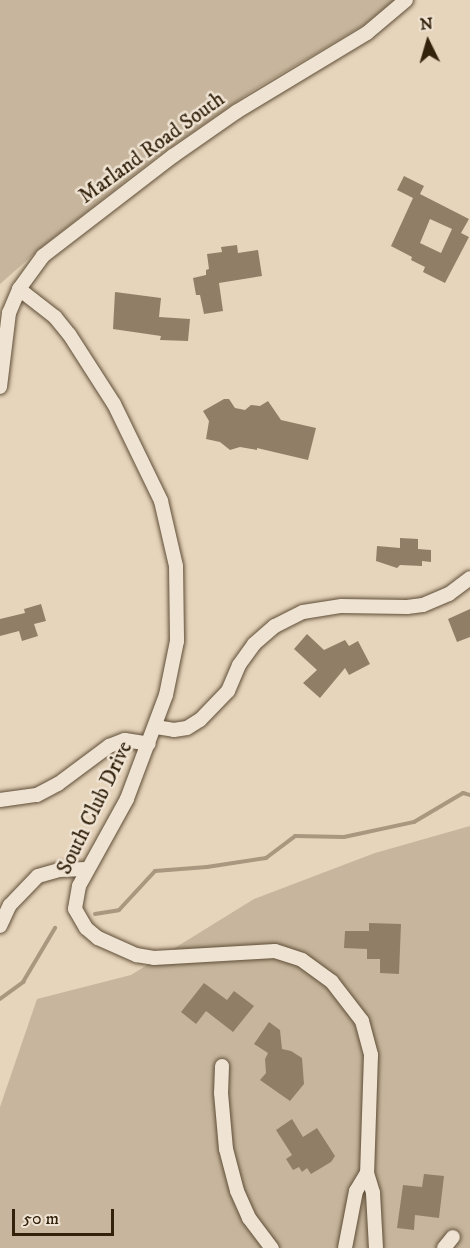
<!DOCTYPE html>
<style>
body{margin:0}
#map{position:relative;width:470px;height:1248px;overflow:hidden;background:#e6d4bb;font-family:"IM FELL DW Pica",serif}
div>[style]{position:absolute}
.green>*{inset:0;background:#c7b69d}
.stream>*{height:4px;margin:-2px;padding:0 2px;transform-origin:2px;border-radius:2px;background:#a9977f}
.building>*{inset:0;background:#907e67}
.roads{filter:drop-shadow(0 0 2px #5f4e37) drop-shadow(0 0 2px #5f4e37)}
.minor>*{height:14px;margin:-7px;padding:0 7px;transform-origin:7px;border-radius:7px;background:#efe3d3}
span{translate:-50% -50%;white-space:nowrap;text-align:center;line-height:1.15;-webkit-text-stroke:5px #efe3d3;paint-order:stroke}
.street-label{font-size:21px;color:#32210b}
.north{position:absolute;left:398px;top:12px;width:60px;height:60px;-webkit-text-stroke:4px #efe3d3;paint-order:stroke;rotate:355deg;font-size:16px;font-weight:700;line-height:24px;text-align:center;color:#32210b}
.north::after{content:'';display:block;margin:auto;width:21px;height:27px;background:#32210b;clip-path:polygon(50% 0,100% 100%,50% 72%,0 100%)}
.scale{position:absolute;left:12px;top:1209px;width:102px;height:27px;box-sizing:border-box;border:3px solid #32210b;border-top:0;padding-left:8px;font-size:18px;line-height:21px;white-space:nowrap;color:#32210b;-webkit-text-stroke:4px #efe3d3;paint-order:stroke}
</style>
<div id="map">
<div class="green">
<div style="clip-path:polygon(0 0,395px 0,364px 25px,252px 91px,158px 156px,43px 246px,0 284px)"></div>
<div style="clip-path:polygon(470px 826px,470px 1248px,0 1248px,0 1107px,37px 999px,131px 975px,254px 899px,375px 853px)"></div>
</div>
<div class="stream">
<div style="left:95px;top:914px;width:24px;rotate:-9deg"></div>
<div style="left:119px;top:910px;width:53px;rotate:-47.3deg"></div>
<div style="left:155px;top:871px;width:52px;rotate:-4.4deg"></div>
<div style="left:207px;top:867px;width:60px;rotate:-8.7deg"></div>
<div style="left:266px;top:858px;width:36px;rotate:-37deg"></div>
<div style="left:295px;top:836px;width:49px;rotate:1.2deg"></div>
<div style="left:344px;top:837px;width:72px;rotate:-12.1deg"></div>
<div style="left:414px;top:822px;width:57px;rotate:-30.6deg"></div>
<div style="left:463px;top:793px;width:7px;rotate:16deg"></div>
<div style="left:0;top:999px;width:29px;rotate:-36deg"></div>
<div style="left:23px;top:982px;width:63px;rotate:-59.3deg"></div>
</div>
<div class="building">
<div style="clip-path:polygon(evenodd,404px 176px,424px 186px,420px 194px,469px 219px,461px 233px,469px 237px,445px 283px,423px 272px,425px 267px,411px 260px,412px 257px,391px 246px,413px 198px,397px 190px,404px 176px,430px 219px,452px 229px,441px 253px,420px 243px,430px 219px)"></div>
<div style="clip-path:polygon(237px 245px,238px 253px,258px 250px,262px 276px,219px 283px,223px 311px,204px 314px,200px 295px,196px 295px,193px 278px,206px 275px,206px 270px,209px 269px,207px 254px,222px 252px,221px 247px)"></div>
<div style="clip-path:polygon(115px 292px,161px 298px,159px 317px,190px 319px,188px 341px,160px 340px,161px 336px,113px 329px)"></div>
<div style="clip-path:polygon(224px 399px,229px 399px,235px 408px,245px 410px,251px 405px,260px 406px,268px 401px,281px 420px,316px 428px,308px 460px,257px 448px,257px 450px,240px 447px,230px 450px,220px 442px,206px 439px,209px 421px,203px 411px)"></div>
<div style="clip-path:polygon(400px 538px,418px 539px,418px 549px,431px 550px,431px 562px,422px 561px,422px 566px,400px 565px,397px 568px,376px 561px,377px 546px,400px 548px)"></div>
<div style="clip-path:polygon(41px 604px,46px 621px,34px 624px,38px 636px,22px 641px,19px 631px,0 636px,0 619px,25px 613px,24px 609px)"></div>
<div style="clip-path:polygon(470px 609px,470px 637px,457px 642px,448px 619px)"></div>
<div style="clip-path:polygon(307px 634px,324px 650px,345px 640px,349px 646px,358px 641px,370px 664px,349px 675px,345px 668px,320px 698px,303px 683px,317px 670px,294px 649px)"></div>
<div style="clip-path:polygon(369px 923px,401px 924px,399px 974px,380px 973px,380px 959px,367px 959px,367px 949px,344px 948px,345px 931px,369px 931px)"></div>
<div style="clip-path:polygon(204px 983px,227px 1000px,234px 991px,254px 1006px,233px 1032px,206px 1011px,196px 1024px,181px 1012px)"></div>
<div style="clip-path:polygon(269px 1022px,280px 1030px,282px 1049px,291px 1051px,302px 1058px,304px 1084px,290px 1101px,260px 1080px,266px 1073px,265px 1059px,268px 1053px,254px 1044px)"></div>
<div style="clip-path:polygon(292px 1119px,303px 1137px,317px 1128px,335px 1156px,331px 1162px,311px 1174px,307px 1168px,302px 1172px,299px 1167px,293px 1170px,286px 1159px,292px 1155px,276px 1130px)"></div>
<div style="clip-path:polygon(424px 1174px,444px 1176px,439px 1218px,415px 1215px,414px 1230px,397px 1228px,403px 1185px,422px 1187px)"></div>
</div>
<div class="roads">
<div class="minor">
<div style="left:19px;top:289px;width:46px;rotate:37.9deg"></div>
<div style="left:55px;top:317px;width:22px;rotate:51deg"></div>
<div style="left:69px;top:334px;width:83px;rotate:57.3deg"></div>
<div style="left:114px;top:404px;width:108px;rotate:64.1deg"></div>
<div style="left:161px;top:501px;width:67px;rotate:77deg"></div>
<div style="left:176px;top:566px;width:75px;rotate:89.2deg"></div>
<div style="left:177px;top:641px;width:55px;rotate:101.5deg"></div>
<div style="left:166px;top:695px;width:111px;rotate:110.6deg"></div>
<div style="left:127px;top:799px;width:99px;rotate:118.9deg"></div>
<div style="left:79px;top:886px;width:23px;rotate:100deg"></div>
<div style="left:75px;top:909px;width:22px;rotate:60deg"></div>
<div style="left:86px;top:928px;width:16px;rotate:40deg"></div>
<div style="left:98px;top:938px;width:42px;rotate:24.1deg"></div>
<div style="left:136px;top:955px;width:18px;rotate:9deg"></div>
<div style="left:154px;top:958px;width:121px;rotate:-3.3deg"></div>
<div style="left:275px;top:951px;width:28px;rotate:18deg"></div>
<div style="left:302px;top:960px;width:37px;rotate:36deg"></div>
<div style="left:332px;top:982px;width:49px;rotate:52.4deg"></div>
<div style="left:362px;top:1021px;width:35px;rotate:75deg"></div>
<div style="left:371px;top:1055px;width:118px;rotate:91.9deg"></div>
<div style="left:367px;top:1173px;width:21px;rotate:73deg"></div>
<div style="left:373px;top:1193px;width:55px;rotate:86.9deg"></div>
<div style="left:0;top:387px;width:75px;rotate:-83.1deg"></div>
<div style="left:9px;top:313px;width:26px;rotate:-67deg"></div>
<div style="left:19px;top:289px;width:41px;rotate:-54deg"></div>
<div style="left:43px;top:256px;width:164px;rotate:-37.6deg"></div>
<div style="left:173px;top:156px;width:77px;rotate:-34.9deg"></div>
<div style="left:236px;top:112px;width:153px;rotate:-31.1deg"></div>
<div style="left:367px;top:33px;width:51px;rotate:-40.2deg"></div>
<div style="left:156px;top:727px;width:18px;rotate:9deg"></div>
<div style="left:174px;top:730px;width:13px;rotate:-9deg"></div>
<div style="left:187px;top:728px;width:15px;rotate:-32deg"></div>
<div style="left:200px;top:720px;width:40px;rotate:-46deg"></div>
<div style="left:228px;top:691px;width:28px;rotate:-67deg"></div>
<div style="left:239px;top:665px;width:26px;rotate:-54deg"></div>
<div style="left:254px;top:644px;width:28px;rotate:-41deg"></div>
<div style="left:275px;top:626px;width:31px;rotate:-27deg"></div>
<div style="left:303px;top:612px;width:39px;rotate:-9deg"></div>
<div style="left:342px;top:606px;width:65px;rotate:0.9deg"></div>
<div style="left:407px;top:607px;width:16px;rotate:-7deg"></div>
<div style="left:423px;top:605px;width:28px;rotate:-23deg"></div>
<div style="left:449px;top:594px;width:26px;rotate:-37deg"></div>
<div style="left:0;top:800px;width:37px;rotate:-8deg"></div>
<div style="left:37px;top:795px;width:24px;rotate:-28deg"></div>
<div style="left:58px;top:784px;width:64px;rotate:-36.7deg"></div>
<div style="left:109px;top:746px;width:17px;rotate:-21deg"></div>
<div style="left:125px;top:740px;width:24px;rotate:9deg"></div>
<div style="left:0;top:926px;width:23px;rotate:-65deg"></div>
<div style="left:10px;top:905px;width:40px;rotate:-46deg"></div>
<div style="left:38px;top:876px;width:22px;rotate:-16deg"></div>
<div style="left:59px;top:870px;width:27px;rotate:-2deg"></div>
<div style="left:222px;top:1066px;width:27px;rotate:92deg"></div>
<div style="left:221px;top:1093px;width:56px;rotate:84.9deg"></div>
<div style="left:226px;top:1149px;width:43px;rotate:75.3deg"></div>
<div style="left:237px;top:1191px;width:30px;rotate:66deg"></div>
<div style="left:249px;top:1218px;width:38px;rotate:53deg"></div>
<div style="left:345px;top:1248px;width:58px;rotate:-79.1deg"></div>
<div style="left:356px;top:1191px;width:21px;rotate:-59deg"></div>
<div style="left:444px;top:1248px;width:14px;rotate:-51deg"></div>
</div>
</div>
<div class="street-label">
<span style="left:152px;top:148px;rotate:-36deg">Marland Road South</span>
<span style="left:95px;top:808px;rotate:-64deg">South Club Drive</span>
</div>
<div class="north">N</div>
<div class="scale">50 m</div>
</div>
